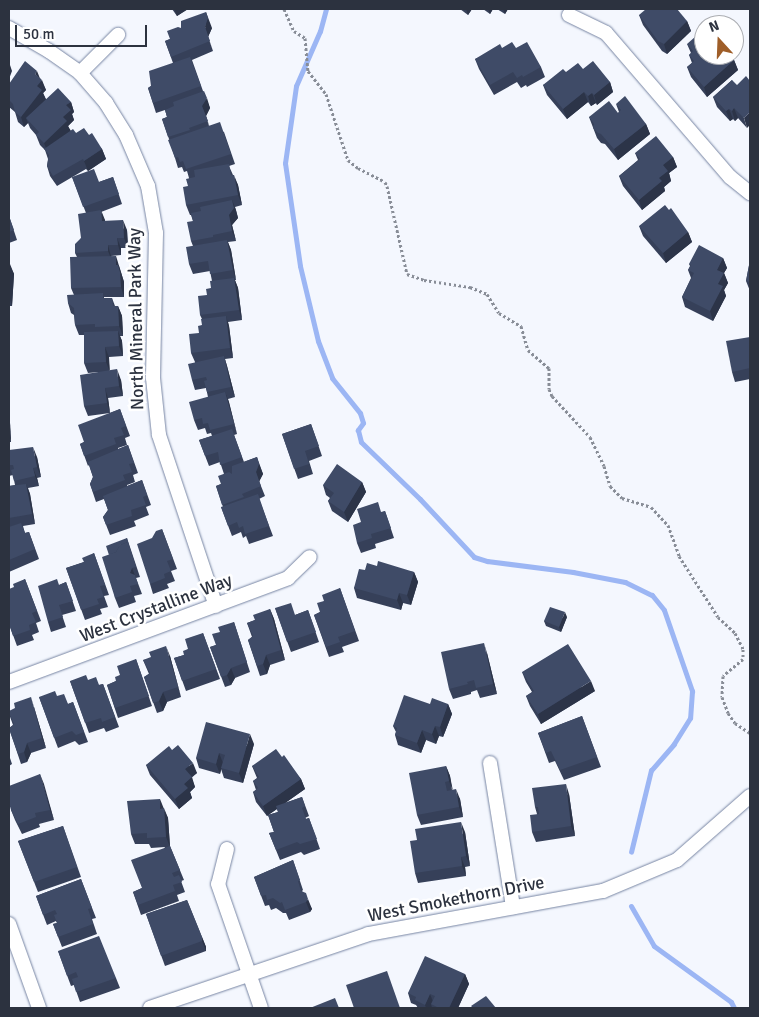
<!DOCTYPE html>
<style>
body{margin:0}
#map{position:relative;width:759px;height:1017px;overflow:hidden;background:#f4f7fe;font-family:Signika,sans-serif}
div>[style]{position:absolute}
.stream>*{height:5px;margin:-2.5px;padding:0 2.5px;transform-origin:2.5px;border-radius:2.5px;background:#9cb6f4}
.path>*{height:3px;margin-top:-1.5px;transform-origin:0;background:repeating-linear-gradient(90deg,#888d97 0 2.5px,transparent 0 5px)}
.roads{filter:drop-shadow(0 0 1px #7785a3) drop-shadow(0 0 1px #7785a3)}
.street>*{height:14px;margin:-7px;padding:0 7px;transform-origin:7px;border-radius:7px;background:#fff}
.wall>*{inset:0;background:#364059}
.shaded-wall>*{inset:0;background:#2c3448}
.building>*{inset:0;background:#3f4b67}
span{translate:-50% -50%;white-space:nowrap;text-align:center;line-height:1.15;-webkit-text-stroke:5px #fff;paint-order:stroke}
.street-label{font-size:18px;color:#2c323f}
.frame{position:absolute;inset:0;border:10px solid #2c323f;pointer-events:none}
.north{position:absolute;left:694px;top:15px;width:50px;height:50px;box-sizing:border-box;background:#fff;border:1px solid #abadb2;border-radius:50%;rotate:340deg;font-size:14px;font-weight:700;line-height:20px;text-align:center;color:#2c323f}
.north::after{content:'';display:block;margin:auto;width:18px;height:22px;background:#9f5e29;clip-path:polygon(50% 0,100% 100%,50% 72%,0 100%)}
.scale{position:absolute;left:15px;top:25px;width:132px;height:22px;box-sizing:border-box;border:2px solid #2c323f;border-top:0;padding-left:6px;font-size:15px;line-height:18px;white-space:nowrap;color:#2c323f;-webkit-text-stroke:4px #fff;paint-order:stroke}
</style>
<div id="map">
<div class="stream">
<div style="left:326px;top:9px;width:23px;rotate:105deg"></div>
<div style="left:320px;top:31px;width:60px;rotate:113.6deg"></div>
<div style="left:296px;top:86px;width:78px;rotate:98.1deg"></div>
<div style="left:285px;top:163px;width:104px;rotate:81.7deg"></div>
<div style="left:300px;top:266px;width:77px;rotate:76.5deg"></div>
<div style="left:318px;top:341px;width:40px;rotate:69deg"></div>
<div style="left:332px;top:378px;width:45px;rotate:51.3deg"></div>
<div style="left:360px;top:413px;width:10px;rotate:73deg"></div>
<div style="left:363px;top:423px;width:9px;rotate:126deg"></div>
<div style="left:358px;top:430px;width:12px;rotate:76deg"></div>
<div style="left:361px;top:442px;width:82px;rotate:44deg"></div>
<div style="left:420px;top:499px;width:79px;rotate:47deg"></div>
<div style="left:474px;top:557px;width:14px;rotate:17deg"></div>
<div style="left:487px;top:561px;width:87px;rotate:7.3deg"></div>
<div style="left:573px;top:572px;width:53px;rotate:10.9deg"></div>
<div style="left:625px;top:582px;width:30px;rotate:26deg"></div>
<div style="left:652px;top:595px;width:19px;rotate:51deg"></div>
<div style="left:664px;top:610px;width:86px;rotate:70.9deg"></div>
<div style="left:692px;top:691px;width:27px;rotate:94deg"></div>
<div style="left:690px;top:718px;width:31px;rotate:122deg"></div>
<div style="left:674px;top:744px;width:35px;rotate:131deg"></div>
<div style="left:651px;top:770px;width:84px;rotate:103.7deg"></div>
<div style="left:631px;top:906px;width:46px;rotate:60.1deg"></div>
<div style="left:654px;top:946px;width:95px;rotate:36deg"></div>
<div style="left:731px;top:1002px;width:7px;rotate:63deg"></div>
</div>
<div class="path">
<div style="left:284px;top:9px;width:24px;rotate:66deg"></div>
<div style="left:294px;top:31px;width:13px;rotate:32deg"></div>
<div style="left:305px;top:38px;width:33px;rotate:85deg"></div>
<div style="left:308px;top:71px;width:29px;rotate:52deg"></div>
<div style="left:326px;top:94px;width:70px;rotate:71.6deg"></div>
<div style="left:348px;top:160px;width:13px;rotate:39deg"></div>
<div style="left:358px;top:168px;width:30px;rotate:27deg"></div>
<div style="left:385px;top:182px;width:4px;rotate:63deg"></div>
<div style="left:387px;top:186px;width:90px;rotate:77.2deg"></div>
<div style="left:407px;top:274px;width:18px;rotate:19deg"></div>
<div style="left:424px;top:280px;width:47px;rotate:8.7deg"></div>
<div style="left:470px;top:287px;width:18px;rotate:22deg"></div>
<div style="left:487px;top:294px;width:22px;rotate:58deg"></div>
<div style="left:499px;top:313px;width:26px;rotate:31deg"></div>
<div style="left:521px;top:326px;width:25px;rotate:74deg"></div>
<div style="left:528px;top:350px;width:28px;rotate:41deg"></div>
<div style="left:549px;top:368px;width:21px;rotate:90deg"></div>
<div style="left:549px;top:389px;width:8px;rotate:67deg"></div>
<div style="left:552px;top:396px;width:56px;rotate:47.2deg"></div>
<div style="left:590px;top:437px;width:32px;rotate:64deg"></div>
<div style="left:604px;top:466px;width:21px;rotate:73deg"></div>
<div style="left:610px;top:486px;width:17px;rotate:45deg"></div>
<div style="left:622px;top:498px;width:30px;rotate:17deg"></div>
<div style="left:651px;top:507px;width:25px;rotate:47deg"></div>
<div style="left:668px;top:525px;width:33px;rotate:70deg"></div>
<div style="left:679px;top:556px;width:72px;rotate:57.4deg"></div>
<div style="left:718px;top:617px;width:23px;rotate:43deg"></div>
<div style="left:735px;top:633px;width:18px;rotate:63deg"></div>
<div style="left:743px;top:649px;width:10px;rotate:90deg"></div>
<div style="left:743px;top:659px;width:26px;rotate:140deg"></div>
<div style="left:723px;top:676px;width:21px;rotate:93deg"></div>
<div style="left:722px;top:697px;width:17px;rotate:69deg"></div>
<div style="left:728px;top:713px;width:12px;rotate:55deg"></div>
<div style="left:735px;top:723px;width:18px;rotate:34deg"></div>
</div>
<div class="roads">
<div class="street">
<div style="left:569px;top:15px;width:41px;rotate:25.9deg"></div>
<div style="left:606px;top:33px;width:190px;rotate:49.3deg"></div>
<div style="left:730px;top:177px;width:26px;rotate:39deg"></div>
<div style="left:9px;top:28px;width:46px;rotate:29.9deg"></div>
<div style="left:49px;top:51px;width:38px;rotate:35deg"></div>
<div style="left:80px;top:73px;width:40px;rotate:49deg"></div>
<div style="left:106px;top:103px;width:38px;rotate:58deg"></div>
<div style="left:126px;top:135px;width:56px;rotate:66.7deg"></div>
<div style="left:148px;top:186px;width:48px;rotate:80.3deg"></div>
<div style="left:156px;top:233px;width:145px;rotate:91.2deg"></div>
<div style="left:153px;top:378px;width:57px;rotate:84deg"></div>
<div style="left:159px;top:435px;width:180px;rotate:71.6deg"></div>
<div style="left:80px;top:73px;width:54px;rotate:-45deg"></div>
<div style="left:9px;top:682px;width:298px;rotate:-20.4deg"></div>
<div style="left:288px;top:578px;width:30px;rotate:-44deg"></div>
<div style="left:490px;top:763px;width:146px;rotate:80.9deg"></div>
<div style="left:227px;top:849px;width:36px;rotate:104deg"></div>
<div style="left:218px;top:884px;width:131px;rotate:70.9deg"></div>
<div style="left:9px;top:924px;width:89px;rotate:70.3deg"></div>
<div style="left:150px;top:1008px;width:230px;rotate:-18.7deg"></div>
<div style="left:368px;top:934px;width:239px;rotate:-10.4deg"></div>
<div style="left:603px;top:891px;width:80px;rotate:-22.7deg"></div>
<div style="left:677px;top:860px;width:97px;rotate:-41.2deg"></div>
</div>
</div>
<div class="wall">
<div style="clip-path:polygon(172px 9px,188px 9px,177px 16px)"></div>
<div style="clip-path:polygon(460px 9px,472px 9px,468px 15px)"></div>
<div style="clip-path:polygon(483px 9px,493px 9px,490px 14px)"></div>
<div style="clip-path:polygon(497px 9px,508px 9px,505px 14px)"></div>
<div style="clip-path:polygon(639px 15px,687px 21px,691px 31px,667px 54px,662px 51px,643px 25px)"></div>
<div style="clip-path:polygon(181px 28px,212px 28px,208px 37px,213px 51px,192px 60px,203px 91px,210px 108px,206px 116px,209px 126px,224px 132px,235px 164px,229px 166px,233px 175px,238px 185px,242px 205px,235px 207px,238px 218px,232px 225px,236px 241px,228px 242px,231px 250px,236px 280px,235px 280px,238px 288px,242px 320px,228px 322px,229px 326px,233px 358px,225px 359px,227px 366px,235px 397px,228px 399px,237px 434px,234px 435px,244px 462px,257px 457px,263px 474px,259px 481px,265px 496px,259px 499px,273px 536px,249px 544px,246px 536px,243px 538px,241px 532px,232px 536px,221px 507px,223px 507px,216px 486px,221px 484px,224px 474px,220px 462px,209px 466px,199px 440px,212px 436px,211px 433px,207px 434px,205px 428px,198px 430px,194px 420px,208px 397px,206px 388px,195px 390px,192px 380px,195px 362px,191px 353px,202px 325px,202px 319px,200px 315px,207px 295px,211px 288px,212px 281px,210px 271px,193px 274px,189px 264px,193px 246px,191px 241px,193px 221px,191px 215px,190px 215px,186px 205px,189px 178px,187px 171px,184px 172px,182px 167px,178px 168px,175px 158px,169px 139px,162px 119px,167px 117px,165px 110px,156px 113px,148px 88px,151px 86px,173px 63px,165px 41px,170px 39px)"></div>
<div style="clip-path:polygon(687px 44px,734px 60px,738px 70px,707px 97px,691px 77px,687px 67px,692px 63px,689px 55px,691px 53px)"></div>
<div style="clip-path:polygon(502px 48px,516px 48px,541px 67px,545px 77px,527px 87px,526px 85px,521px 88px,517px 82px,494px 95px,479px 69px,475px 59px)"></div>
<div style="clip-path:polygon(583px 69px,610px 82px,613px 92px,597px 105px,596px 103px,591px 106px,588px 102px,567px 119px,547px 95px,543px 85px,566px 72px)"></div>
<div style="clip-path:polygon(40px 78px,46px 90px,43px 93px,46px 99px,71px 102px,74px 112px,72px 114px,74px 120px,68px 126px,70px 131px,76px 133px,89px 135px,102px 149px,106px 159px,88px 171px,86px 169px,57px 186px,50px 176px,47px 166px,48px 159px,45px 150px,40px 145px,36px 135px,30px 128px,28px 123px,24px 127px,18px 122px,15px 112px,9px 107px,9px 84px)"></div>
<div style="clip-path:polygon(732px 80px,747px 128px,738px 118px,735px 121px,733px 119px,730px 121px,717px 107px,713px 97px)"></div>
<div style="clip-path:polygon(616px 104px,646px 124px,650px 134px,618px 160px,605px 144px,601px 143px,597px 138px,589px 117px,618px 113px,619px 112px)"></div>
<div style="clip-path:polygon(635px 153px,673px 157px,677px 167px,669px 173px,671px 181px,664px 187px,665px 191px,642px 210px,623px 186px,619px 176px,638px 160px)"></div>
<div style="clip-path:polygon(72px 177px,99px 182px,113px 177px,122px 204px,101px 212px,105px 221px,127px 230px,128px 248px,121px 248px,121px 255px,111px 256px,119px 266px,124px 282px,124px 297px,104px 297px,104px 298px,112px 298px,115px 306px,118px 306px,122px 316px,123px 336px,120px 336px,122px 341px,123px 356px,109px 357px,109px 371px,121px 380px,123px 396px,108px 398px,110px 413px,120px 409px,130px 436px,125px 438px,127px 445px,118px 448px,118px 449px,128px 445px,138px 473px,133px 475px,135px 482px,127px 485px,127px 486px,142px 480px,151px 505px,146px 507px,149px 515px,134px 521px,136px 526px,110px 535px,103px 517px,108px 510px,104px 499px,96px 502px,90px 484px,93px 477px,89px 465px,88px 466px,80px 444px,84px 442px,110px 413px,88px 416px,84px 406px,99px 372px,88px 373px,84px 363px,84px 335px,79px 335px,75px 325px,74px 315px,71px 313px,68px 303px,74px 295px,71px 288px,77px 257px,75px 253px,81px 238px,86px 213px)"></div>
<div style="clip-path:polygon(9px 216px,17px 240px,9px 243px)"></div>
<div style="clip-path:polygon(639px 226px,688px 232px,692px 242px,666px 263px,643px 236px)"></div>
<div style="clip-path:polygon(723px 258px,727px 268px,724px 273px,728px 283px,724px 290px,726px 296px,713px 321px,685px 307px,682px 297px,691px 278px,688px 270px,690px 266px,689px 264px)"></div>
<div style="clip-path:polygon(750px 260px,750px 295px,750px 291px,746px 281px)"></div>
<div style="clip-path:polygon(9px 264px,14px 274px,12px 306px,9px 306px)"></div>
<div style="clip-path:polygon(750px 337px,750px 379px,735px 382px,732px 372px)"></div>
<div style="clip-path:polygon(9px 419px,10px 423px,11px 442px,9px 442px)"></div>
<div style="clip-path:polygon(311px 424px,322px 456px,309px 461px,313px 474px,298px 479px,282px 434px)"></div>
<div style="clip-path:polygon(9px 450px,37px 457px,41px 477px,37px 478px,39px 486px,28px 488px,30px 494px,35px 524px,23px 526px,25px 533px,29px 532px,39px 559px,9px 572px,9px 486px,15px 485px,13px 475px,9px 476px)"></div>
<div style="clip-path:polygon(362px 482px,366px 492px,348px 522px,332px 511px,328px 501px,330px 498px,326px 495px,323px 485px)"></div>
<div style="clip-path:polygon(385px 511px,394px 538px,375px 544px,376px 548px,361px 553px,357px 543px,361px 522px)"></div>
<div style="clip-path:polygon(162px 529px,177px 569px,171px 571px,175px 581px,167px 584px,169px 588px,153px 594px,150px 584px)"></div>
<div style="clip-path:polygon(127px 538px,140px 577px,136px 578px,142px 594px,134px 596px,136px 602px,119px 608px,115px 598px,109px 555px)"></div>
<div style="clip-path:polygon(94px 553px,109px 595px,104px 596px,108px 607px,100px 609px,102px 614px,85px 620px,66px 568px,84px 562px)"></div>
<div style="clip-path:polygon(377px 566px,414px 572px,418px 582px,411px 605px,403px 603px,401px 610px,357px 598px,354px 588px,365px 570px)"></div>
<div style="clip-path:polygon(25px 579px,41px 621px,36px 623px,39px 632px,32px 635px,34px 640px,17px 646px,9px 624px,14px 587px)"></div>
<div style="clip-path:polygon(66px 582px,76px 611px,62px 615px,66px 627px,51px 632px,48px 622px,59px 585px)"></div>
<div style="clip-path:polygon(340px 588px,359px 641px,342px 647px,344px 652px,329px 657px,314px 615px,320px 612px,324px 601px)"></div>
<div style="clip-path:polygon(275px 608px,295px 615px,308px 610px,319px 642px,291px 652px)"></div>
<div style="clip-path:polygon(270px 609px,274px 619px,285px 660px,270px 665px,267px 674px,260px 676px,248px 640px,252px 637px,247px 623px,255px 620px)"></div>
<div style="clip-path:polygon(567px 617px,561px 632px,546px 626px,544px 621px)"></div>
<div style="clip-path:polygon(234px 622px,250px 672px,235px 678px,231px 685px,225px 687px,210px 647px,216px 645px,220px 632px)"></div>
<div style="clip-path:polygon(203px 633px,220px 679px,186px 691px,174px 658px,184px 655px,188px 649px)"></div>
<div style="clip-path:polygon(487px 653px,497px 694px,480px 698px,477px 690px,471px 692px,471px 694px,453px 699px,449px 689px)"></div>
<div style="clip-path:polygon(170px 656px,181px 697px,167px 702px,163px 711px,157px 713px,144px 677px,149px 674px,143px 660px)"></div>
<div style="clip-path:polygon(136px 659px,152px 706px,118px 718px,107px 685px,116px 681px,120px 675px)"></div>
<div style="clip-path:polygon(522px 672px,595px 691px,541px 724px,530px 706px,526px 696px,532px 692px,526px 682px)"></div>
<div style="clip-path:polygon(88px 680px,99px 685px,103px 684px,119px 727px,106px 732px,104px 728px,89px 733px,70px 681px)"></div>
<div style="clip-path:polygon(57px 696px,68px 704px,73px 702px,88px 742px,79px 745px,75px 741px,58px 748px,39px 697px)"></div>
<div style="clip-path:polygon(430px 704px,448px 704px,452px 714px,443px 737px,439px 736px,436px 744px,426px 740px,421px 753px,398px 745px,395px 735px,396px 732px,393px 726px)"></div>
<div style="clip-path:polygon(34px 707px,46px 748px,31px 753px,27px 762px,21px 764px,9px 728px,13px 725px,9px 714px)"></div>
<div style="clip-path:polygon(582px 716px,601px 767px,564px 780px,555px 761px,549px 763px,538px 733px)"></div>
<div style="clip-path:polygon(254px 744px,243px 783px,224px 778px,221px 769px,220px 774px,199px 768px,196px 758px)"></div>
<div style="clip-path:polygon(172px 750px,197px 773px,191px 777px,195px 787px,190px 792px,192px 798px,179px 809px,150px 775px,146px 765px)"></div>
<div style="clip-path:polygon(9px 755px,12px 764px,9px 766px)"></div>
<div style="clip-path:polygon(evenodd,282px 757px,301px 779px,305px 789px,285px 803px,302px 797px,309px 816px,305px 818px,306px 819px,309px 818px,320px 849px,304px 855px,301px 852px,280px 860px,269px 833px,274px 832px,268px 815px,267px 816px,256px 802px,253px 792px,256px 790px,253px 781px,257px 778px,252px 766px,282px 757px,277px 809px,278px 812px,268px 815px,277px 809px)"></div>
<div style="clip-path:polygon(446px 766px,450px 776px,452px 790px,460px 799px,463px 817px,421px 825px,417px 815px)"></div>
<div style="clip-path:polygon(40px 774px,54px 820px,39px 824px,40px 827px,22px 834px,15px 820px,11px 810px)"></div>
<div style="clip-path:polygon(569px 794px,575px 836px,536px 842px,532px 832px,537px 814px,535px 807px)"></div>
<div style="clip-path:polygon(163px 808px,168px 818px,170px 846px,184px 880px,181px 881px,185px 892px,177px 895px,179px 901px,141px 915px,133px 892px,142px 888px,165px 847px,151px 848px,149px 844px,135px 844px,131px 834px)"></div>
<div style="clip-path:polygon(63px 826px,81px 877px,38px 892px,18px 841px)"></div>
<div style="clip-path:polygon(465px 832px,470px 866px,465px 867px,466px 876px,418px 883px,415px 873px)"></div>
<div style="clip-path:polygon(293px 860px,303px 890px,302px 891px,312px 909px,310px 912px,289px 920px,286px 913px,283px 913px,276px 908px,271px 910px,269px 905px,265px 906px,254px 877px)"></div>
<div style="clip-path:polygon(81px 879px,96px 918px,92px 919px,97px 934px,62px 947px,53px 924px,57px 923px,56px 921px,47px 925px,36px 896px)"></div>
<div style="clip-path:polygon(187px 900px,206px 947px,206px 951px,165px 966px,146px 914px)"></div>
<div style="clip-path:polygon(58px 951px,116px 978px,120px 988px,80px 1002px,74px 985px,71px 986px)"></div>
<div style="clip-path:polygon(465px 974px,469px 984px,458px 1008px,418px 1008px,416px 1005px,411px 1003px,408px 993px)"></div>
</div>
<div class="shaded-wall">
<div style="clip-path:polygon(174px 9px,188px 9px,177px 16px)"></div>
<div style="clip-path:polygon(466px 9px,472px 9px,468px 15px)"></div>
<div style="clip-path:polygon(488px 9px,493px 9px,490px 14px)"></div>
<div style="clip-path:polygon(503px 9px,508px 9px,505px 14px)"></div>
<div style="clip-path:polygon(206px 12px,212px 28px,208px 37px,213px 51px,205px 27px)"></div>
<div style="clip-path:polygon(687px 21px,691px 31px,667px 54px,664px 44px)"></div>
<div style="clip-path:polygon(734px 60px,738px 70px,707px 97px,704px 87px)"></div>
<div style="clip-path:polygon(9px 62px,12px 71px,9px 79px)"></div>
<div style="clip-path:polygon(37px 71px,41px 81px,35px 74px)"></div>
<div style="clip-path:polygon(42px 80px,46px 90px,43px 93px,46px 100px,26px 118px,28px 123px,24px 127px,21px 117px,37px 86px)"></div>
<div style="clip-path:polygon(610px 82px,613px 92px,597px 105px,594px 95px)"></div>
<div style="clip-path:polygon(584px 92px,588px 102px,567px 119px,563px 109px)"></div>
<div style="clip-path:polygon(592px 93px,596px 103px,591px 106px,588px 96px)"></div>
<div style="clip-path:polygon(207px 98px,210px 108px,206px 116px,211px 131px,202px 106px)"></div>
<div style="clip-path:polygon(71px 102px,74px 112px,72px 114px,74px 120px,68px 126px,71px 131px,48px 153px,44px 143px,63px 117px,66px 105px)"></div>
<div style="clip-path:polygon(734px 108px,738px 118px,735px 121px,732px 111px)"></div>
<div style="clip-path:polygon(729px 109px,733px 119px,730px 121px,726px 111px)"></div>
<div style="clip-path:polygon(750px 112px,750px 125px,747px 128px,744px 118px)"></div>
<div style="clip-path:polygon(646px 124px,650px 134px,618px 160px,614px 149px)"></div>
<div style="clip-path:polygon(102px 149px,106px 159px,88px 171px,84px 161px)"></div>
<div style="clip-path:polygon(673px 157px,677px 167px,669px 173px,671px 181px,664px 187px,665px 191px,642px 210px,639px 200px,659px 178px,663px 165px)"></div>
<div style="clip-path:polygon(234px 175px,238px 185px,242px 205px,238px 195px)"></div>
<div style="clip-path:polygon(232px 200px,236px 210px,238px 218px,232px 225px,236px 241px,232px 231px,229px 215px)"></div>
<div style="clip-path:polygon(101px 210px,105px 220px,106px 231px,102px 221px)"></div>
<div style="clip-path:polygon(123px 220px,127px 230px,128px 248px,124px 238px)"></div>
<div style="clip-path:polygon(688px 232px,692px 242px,666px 263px,663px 253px)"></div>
<div style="clip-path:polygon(117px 238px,121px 248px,121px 255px,118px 245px)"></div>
<div style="clip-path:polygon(227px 240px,231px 250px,236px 280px,233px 270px)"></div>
<div style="clip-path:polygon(108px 245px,111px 256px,112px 261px,108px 251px)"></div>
<div style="clip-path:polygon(116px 256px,124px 282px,124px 297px,121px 287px,116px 265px)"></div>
<div style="clip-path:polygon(723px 258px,727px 268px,724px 273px,728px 283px,724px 290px,726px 296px,713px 321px,710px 311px,718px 284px,717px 270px)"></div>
<div style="clip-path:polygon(10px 264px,14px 274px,12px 306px,9px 296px)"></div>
<div style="clip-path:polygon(234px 278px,238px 288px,242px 320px,239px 310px)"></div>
<div style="clip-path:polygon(118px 306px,122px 316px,123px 336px,119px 326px)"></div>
<div style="clip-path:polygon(226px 316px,229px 326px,233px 358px,230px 348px)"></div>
<div style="clip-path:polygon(118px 331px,122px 341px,123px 356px,119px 346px)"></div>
<div style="clip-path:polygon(105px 347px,109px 357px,110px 372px,106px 362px)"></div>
<div style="clip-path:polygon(224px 356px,227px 366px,235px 397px,231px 387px)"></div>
<div style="clip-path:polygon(117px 369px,121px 380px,123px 396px,119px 386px)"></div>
<div style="clip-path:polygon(105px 388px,108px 398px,110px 413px,107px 403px)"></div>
<div style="clip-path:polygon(225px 392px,229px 402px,237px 434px,234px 424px)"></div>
<div style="clip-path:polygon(9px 419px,10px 423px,11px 442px,9px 435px)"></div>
<div style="clip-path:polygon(33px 447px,37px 457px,41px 477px,37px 467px)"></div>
<div style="clip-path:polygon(259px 464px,263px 474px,259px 482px,256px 472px)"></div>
<div style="clip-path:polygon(33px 468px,37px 478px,39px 486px,35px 476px)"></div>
<div style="clip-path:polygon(362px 482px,366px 492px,348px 522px,344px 512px)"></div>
<div style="clip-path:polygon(26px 484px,30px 494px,35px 524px,32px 514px)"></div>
<div style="clip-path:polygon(132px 568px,136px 578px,130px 573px)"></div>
<div style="clip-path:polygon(414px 572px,418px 582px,411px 605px,407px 595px)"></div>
<div style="clip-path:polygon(399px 593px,403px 603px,401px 610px,397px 600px)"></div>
<div style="clip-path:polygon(270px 609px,274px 619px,285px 660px,281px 650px)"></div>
<div style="clip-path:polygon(565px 612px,567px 617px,561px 632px,559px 627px)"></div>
<div style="clip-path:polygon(484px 643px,487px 653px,497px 694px,493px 684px)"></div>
<div style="clip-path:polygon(166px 646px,170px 656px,181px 697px,178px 687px)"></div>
<div style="clip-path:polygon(266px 655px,270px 665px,267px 674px,263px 664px)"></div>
<div style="clip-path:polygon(231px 668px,235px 678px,231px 685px,227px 675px)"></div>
<div style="clip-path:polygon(591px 681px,595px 691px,541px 724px,538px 714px)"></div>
<div style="clip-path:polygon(163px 692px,167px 702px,163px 711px,159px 701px)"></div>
<div style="clip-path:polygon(31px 697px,34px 707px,46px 748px,42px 738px)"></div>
<div style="clip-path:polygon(448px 704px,452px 714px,443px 737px,440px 727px)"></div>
<div style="clip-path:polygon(435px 726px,439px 736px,436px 744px,432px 734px)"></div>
<div style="clip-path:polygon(422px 730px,426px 740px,421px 753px,417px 743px)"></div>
<div style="clip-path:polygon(250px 734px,254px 744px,243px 783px,239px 773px)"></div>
<div style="clip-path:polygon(27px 743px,31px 753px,27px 762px,24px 752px)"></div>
<div style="clip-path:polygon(219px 753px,223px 763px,220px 774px,216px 764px)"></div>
<div style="clip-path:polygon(193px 763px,197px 773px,189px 780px,185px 769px)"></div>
<div style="clip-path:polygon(446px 766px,450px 776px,453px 791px,449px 781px)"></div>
<div style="clip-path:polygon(40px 774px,44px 784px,54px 820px,50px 810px)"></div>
<div style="clip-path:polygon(192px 777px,195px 787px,190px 792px,192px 798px,179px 809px,175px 799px,184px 784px)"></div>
<div style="clip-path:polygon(301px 779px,305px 789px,267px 816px,263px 806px)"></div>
<div style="clip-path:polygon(566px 784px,569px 794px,575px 836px,571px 826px)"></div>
<div style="clip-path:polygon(456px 789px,460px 799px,463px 817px,459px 807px)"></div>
<div style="clip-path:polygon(160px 799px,164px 809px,160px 809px)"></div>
<div style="clip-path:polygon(164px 808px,168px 818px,170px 847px,166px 837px)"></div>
<div style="clip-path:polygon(461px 822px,465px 832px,470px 866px,466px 856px)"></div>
<div style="clip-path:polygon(461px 857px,465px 867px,466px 876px,462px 866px)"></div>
<div style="clip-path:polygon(308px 899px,312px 909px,310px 912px,306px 902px)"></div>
<div style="clip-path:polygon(202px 937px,206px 947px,206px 951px,202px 941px)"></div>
<div style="clip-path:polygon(465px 974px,469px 984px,458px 1008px,449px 1008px)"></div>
<div style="clip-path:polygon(430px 994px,434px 1004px,431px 1004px,432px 1008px,426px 1008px,425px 1005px)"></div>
</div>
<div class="building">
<div style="clip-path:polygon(646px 9px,677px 9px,687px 21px,664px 44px,658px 41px,639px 15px)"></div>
<div style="clip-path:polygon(206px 12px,208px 18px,205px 27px,210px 41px,171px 57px,165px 41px,170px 39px,167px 31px,178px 27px,181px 28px,181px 21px)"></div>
<div style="clip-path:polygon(704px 29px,704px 55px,730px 55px,734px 60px,704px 87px,687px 67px,694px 61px,689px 55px,693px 51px,687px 44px)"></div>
<div style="clip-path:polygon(512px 42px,516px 48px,527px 42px,541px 67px,523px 77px,522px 75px,517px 78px,513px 72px,490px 85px,475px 59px,500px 44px,502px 48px)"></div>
<div style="clip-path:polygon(190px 57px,201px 86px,153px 103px,148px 88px,151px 86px,149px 71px)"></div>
<div style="clip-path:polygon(25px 61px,37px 71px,35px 74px,42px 80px,37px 86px,42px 90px,21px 117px,15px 112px,13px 104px,9px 100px,9px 84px)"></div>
<div style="clip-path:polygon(593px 61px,610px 82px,594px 95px,592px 93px,588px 96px,584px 92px,563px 109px,543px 85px,563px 69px,566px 72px,578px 63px,583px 69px)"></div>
<div style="clip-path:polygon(746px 76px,750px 81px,750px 112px,744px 118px,734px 108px,732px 111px,729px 109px,726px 111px,713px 97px,732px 80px,737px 85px)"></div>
<div style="clip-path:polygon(58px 88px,71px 102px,66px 105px,71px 110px,63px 117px,67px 121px,44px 143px,36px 135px,39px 132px,26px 118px)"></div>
<div style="clip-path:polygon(204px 91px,207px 98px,202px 106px,208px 121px,189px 128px,190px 130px,168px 137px,162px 119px,167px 117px,165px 110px,174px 106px,173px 102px)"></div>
<div style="clip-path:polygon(625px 96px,646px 124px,614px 149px,601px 134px,598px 133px,593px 128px,594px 124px,589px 117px,609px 101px,618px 113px,621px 110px,616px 104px)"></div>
<div style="clip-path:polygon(220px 122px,231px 154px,186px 169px,183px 161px,180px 162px,178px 157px,175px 158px,168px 140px)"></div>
<div style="clip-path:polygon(84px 128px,89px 135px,92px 133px,102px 149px,84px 161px,83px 159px,53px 176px,47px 166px,49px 155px,44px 149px,73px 129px,76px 133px)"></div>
<div style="clip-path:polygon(656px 136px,673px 157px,663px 165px,668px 171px,659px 178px,662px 181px,639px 200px,619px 176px,640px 159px,635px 153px)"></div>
<div style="clip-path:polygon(229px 164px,231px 175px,234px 175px,238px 195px,186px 205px,183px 187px,188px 186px,186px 179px,195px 177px,194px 170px)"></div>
<div style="clip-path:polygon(94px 169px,99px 182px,113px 177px,119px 194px,83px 207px,72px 177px)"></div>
<div style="clip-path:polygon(232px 200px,234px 208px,229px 215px,232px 231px,213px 235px,213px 237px,191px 241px,187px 222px,193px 221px,191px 213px,201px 211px,200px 207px)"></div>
<div style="clip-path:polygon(665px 205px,669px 210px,671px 208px,688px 232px,663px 253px,639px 226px)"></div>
<div style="clip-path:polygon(101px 210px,102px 221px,123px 220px,124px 238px,117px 238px,118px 245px,108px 245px,108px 251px,75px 253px,75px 244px,81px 238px,78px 214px)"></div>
<div style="clip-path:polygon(9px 216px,14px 230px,9px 232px)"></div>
<div style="clip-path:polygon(227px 240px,233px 270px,210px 274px,208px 261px,189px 264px,186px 247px)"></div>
<div style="clip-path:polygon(699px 245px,723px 258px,717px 270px,724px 273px,718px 284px,723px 286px,710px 311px,682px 297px,694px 273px,688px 270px,691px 265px,689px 264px)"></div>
<div style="clip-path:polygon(116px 256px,116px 265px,118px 265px,120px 272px,121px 287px,71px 288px,70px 257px)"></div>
<div style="clip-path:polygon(750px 260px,750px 282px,746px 281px)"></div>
<div style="clip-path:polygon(9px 264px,10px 264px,9px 294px)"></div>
<div style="clip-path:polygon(234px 278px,239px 310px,200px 315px,198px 296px,207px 295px,206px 289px,211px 288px,210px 281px)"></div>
<div style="clip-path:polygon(103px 293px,103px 298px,112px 298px,113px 306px,118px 306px,119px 326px,95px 327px,95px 324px,75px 325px,74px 308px,68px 303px,67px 295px)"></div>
<div style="clip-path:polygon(226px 316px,230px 348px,191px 353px,189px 334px,199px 333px,198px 326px,202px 325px,201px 319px)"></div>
<div style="clip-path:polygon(118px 331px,119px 346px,105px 347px,106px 362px,84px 363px,84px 332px)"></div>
<div style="clip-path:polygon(750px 337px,750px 368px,732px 372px,726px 341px)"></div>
<div style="clip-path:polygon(224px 356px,231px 387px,207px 392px,204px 381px,207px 380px,206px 377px,192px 380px,188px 364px)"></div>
<div style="clip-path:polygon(117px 369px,119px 386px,105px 388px,107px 403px,84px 406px,80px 375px)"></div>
<div style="clip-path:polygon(225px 392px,234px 424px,210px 430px,208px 423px,203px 424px,202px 418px,194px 420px,189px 402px)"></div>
<div style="clip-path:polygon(120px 409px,126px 426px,121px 428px,124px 435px,114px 438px,116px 444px,84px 456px,80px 444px,84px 442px,78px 425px)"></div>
<div style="clip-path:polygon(311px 424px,319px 446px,305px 451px,309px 464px,294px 469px,282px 434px)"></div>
<div style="clip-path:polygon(232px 429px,242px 457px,220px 465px,218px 452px,205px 456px,199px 440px)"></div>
<div style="clip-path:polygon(128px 445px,134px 463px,129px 464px,132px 472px,123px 475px,125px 480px,93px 492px,90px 484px,93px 477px,88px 462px)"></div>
<div style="clip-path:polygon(33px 447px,37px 467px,33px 468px,35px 476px,14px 481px,11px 470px,14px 469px,13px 465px,9px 465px,9px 450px)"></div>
<div style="clip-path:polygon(257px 457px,259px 464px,256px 472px,261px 486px,242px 494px,244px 497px,222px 505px,216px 486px,221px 484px,218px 476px,229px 472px,232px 474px,232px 466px)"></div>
<div style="clip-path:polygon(337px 464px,362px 482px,344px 512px,328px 501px,334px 493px,323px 485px)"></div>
<div style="clip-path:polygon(142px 480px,147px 495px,143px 497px,146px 505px,131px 510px,132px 516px,106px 525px,103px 517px,108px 510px,103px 496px)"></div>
<div style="clip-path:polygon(26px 484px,32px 514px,9px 518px,9px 486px)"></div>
<div style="clip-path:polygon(258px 494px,269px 526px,245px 534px,243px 526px,239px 528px,237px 522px,228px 526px,221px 507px)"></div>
<div style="clip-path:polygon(378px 502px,381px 512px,385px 511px,391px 528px,371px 534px,372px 538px,357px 543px,353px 525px,361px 522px,357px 509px)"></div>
<div style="clip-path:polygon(21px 523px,25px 533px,29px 532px,35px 549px,9px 560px,9px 527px)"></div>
<div style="clip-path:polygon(162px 529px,173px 559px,167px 561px,171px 571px,164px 574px,165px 578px,150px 584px,137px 544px,152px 538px,156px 531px)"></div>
<div style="clip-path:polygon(127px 538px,129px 547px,128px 542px,120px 545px,116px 552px,109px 555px,106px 546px)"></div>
<div style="clip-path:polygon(128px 542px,136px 567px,132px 568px,130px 573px,135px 575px,138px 584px,130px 586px,132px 592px,115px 598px,102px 557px,116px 552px,120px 545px)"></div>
<div style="clip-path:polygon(94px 553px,105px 585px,100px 586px,104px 597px,97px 599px,99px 604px,81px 610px,66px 568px,84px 562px,82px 558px)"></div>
<div style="clip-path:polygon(378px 561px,414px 572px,407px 595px,399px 593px,397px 600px,354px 588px,359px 569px,365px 570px,367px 563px,377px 566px)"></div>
<div style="clip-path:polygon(25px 579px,37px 611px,32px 613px,36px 622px,29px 625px,30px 630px,13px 636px,9px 624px,9px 589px,14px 587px,13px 584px)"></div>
<div style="clip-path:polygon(57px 579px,59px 585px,66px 582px,73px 601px,59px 605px,63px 617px,48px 622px,38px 586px)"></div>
<div style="clip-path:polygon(340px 588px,355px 631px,338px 637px,340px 642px,326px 647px,314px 615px,320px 612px,317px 603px,324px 601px,322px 595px)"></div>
<div style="clip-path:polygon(291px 603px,295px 615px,308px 610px,316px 632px,287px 642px,275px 608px)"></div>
<div style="clip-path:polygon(550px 607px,565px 612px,559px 627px,544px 621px)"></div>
<div style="clip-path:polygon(270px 609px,281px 650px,266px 655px,263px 664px,257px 666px,248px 640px,253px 636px,247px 623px,255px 620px,253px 615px)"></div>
<div style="clip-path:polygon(234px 622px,247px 662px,231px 668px,227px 675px,221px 677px,210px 647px,216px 645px,212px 634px,220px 632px,218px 627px)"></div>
<div style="clip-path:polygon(203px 633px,216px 669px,182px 681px,174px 658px,184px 655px,183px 651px,188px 649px,185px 639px)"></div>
<div style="clip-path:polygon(484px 643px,493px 684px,476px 688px,474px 680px,467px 682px,468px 684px,449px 689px,441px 652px)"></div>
<div style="clip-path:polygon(568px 644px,591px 681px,538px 714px,526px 696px,534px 691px,522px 672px)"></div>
<div style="clip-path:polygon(166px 646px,178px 687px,163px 692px,159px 701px,153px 703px,144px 677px,150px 673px,143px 660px,151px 657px,149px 652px)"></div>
<div style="clip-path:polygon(136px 659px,149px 696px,115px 708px,107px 685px,116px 681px,115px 677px,120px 675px,117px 666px)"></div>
<div style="clip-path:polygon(86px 675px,88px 680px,96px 677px,99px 685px,103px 684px,115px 717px,102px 722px,101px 718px,85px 723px,70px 681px)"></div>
<div style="clip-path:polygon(55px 691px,57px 696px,64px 694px,68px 704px,73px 702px,84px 732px,76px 735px,72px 731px,54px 738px,39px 697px)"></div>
<div style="clip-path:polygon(404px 695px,430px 704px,432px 698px,448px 704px,440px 727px,435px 726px,432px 734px,422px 730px,417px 743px,395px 735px,397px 728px,393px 726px)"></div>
<div style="clip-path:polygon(31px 697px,42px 738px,27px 743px,24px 752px,18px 754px,9px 729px,14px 724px,9px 713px,9px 711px,15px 708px,14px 703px)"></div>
<div style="clip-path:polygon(582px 716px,597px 757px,560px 770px,551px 751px,546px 753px,538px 733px)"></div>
<div style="clip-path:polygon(206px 722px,250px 734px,239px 773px,221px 768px,225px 755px,219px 753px,216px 764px,196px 758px)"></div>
<div style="clip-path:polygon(178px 745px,193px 763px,185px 769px,192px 777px,184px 784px,188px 788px,175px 799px,146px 765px,169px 746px,172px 750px)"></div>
<div style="clip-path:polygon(276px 749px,282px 757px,284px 755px,301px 779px,263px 806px,253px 792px,258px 788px,253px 781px,259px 777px,252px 766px)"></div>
<div style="clip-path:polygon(446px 766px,449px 781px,445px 782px,447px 791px,456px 789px,459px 807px,417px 815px,409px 773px)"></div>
<div style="clip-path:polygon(40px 774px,50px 810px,35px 813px,36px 817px,18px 824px,11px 810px,9px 803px,9px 786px)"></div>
<div style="clip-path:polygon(566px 784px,571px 826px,532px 832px,530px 815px,539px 814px,538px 807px,535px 807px,532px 788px)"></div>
<div style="clip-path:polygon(302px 797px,305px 806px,302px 808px,306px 819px,309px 818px,317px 839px,300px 844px,297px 842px,276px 850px,269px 833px,274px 832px,268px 815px,278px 812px,276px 806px)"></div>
<div style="clip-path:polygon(160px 799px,160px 809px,164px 808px,166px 837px,147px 838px,147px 833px,131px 834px,127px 801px)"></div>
<div style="clip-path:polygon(461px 822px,466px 856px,461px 857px,462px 866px,415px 873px,410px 841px,417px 840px,415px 829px)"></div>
<div style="clip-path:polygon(63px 826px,77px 867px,34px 882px,18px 841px)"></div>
<div style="clip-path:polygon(170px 846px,180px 870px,172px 873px,174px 877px,179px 875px,182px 882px,173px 885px,175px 891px,138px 905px,133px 892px,142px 888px,131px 860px)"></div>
<div style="clip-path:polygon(293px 860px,300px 880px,298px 881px,301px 891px,306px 893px,308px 899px,306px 902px,285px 910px,282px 902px,280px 903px,273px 898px,267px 900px,266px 895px,261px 896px,254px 877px)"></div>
<div style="clip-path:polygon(81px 879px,92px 908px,88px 909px,93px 924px,58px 937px,53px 924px,57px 923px,54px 915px,57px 914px,55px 910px,43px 915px,36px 896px)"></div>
<div style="clip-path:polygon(187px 900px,202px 937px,202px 941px,161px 956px,146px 914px)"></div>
<div style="clip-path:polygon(99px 936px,116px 978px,76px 992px,72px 979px,78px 977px,76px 972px,67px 976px,58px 951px)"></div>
<div style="clip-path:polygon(425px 956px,465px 974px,449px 1008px,439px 1008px,431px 1004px,435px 996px,430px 994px,425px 1005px,415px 1000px,416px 997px,408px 993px)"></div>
<div style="clip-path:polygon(387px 971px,400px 1008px,354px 1008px,346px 985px)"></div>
<div style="clip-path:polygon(486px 996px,496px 1008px,473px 1008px,471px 1006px)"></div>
<div style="clip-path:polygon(335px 998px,339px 1008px,310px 1008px)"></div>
</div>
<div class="street-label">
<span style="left:136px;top:319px;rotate:-91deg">North Mineral Park Way</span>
<span style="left:156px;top:608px;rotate:-21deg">West Crystalline Way</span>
<span style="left:456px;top:899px;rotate:-11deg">West Smokethorn Drive</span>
</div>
<div class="frame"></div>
<div class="north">N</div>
<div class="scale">50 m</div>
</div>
